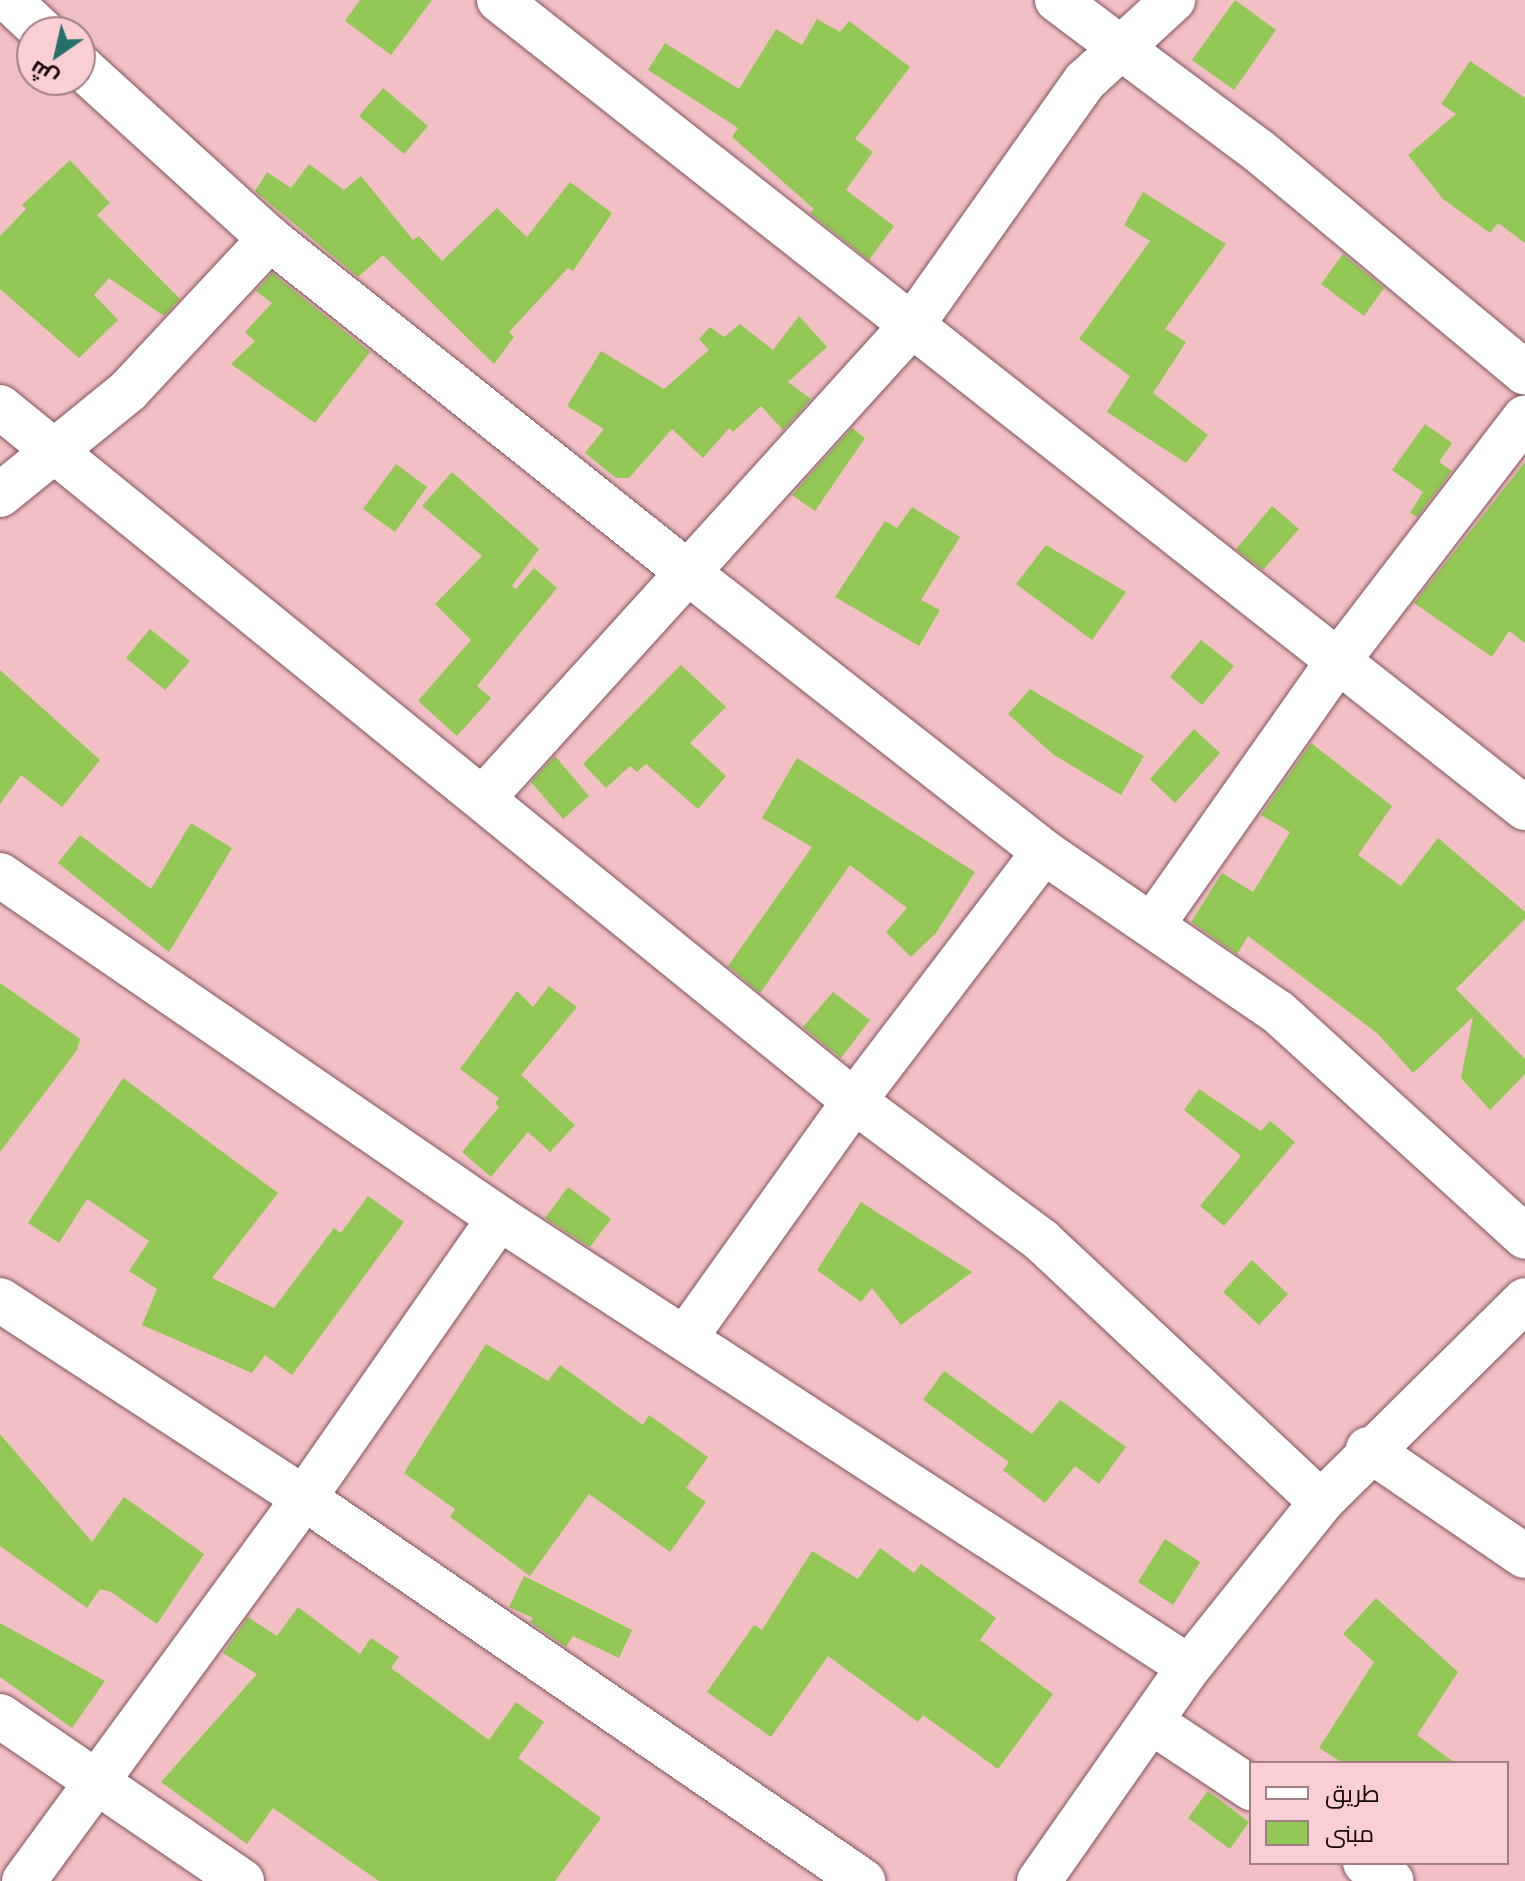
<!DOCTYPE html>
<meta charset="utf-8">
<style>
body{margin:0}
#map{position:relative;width:1525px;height:1881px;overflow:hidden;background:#f2bfc5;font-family:Mulish,Cairo,sans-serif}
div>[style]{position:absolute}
.building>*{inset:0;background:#93c856}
.roads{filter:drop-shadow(0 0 2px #7f5359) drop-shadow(0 0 2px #7f5359)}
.street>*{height:44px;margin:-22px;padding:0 22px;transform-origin:22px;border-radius:22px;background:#fff}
span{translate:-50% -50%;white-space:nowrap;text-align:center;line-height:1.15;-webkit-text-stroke:6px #f9cfd4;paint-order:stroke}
.legend{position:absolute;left:1249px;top:1761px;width:260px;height:104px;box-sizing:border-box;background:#f9cfd4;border:2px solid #9f7f84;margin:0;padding:10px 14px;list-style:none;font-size:24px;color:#18080b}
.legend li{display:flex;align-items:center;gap:16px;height:40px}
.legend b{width:40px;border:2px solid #9f7f84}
.north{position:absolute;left:16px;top:16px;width:80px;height:80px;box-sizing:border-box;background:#f9cfd4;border:2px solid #9f7f84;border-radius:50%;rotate:214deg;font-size:22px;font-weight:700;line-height:32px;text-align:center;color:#18080b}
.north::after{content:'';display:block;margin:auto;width:28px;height:36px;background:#26706c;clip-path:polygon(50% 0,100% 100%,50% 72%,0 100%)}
</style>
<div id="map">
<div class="building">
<div style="clip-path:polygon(360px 0,432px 0,391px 55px,345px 21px)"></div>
<div style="clip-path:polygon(1235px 0,1276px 30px,1234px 90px,1192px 60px)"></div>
<div style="clip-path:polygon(817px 19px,840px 32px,849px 21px,910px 67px,855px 139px,873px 152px,846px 190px,894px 226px,869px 260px,810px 213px,814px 209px,732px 137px,738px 128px,648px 70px,665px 43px,739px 89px,776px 29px,802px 45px)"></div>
<div style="clip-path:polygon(1470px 61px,1525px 98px,1525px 243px,1498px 223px,1490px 233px,1443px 199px,1408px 155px,1456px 114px,1441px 104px)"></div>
<div style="clip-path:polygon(383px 88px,428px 126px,404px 154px,359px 116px)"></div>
<div style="clip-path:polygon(70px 160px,110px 203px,97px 215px,180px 299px,164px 316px,109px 278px,94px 295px,118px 320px,79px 358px,0 289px,0 236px,26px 209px,22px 205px)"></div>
<div style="clip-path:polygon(309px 164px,344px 190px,361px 176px,413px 240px,419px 236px,442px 261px,497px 208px,527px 237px,570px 182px,612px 213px,573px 271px,568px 268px,509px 332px,514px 337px,494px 364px,383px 255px,358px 277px,255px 191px,267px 172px,291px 188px)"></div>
<div style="clip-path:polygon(1143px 192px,1226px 244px,1165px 329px,1186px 342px,1153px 393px,1208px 435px,1186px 463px,1107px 412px,1130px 376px,1079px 339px,1150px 241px,1124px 225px)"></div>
<div style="clip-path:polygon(1343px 254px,1384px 288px,1364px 316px,1321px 284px)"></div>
<div style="clip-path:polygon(272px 273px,370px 352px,315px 423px,231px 364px,255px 341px,245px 332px,272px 303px,256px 291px)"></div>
<div style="clip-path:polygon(799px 316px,827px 347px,788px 382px,811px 399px,783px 430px,761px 406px,733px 432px,729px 428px,703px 458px,672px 429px,629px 478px,616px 478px,585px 453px,604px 429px,567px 406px,601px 351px,664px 389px,709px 350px,699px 339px,710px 327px,724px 337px,740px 324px,773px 350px)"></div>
<div style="clip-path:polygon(1425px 424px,1452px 443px,1439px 462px,1452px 471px,1417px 517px,1410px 513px,1423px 492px,1392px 470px)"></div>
<div style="clip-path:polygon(852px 428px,865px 438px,815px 511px,792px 495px)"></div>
<div style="clip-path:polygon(1525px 462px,1525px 643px,1509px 631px,1492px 657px,1414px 603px)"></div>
<div style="clip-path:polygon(396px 464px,427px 487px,395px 532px,363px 509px)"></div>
<div style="clip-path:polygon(452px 472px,539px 549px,512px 586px,516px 589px,534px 568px,557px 588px,477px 686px,491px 698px,457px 736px,418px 701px,471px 640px,435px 604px,482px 556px,422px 506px)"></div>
<div style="clip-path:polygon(1272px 506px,1299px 529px,1263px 570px,1236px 549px)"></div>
<div style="clip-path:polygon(912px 507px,960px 537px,921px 600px,940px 610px,919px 646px,835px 597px,885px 521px,897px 528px)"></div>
<div style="clip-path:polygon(1046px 545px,1126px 592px,1092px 640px,1016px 584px)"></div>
<div style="clip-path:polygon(150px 629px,190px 661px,165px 690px,126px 658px)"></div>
<div style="clip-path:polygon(1201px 640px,1234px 666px,1202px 705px,1170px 677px)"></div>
<div style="clip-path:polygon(681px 665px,726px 707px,690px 743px,726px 776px,698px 809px,646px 764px,637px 772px,630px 766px,606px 788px,583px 764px)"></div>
<div style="clip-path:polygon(0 670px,100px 760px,62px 807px,21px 775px,0 804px)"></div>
<div style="clip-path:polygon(1030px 689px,1144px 756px,1121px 795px,1054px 755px,1008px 714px)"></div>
<div style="clip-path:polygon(1194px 729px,1220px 753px,1175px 803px,1150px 779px)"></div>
<div style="clip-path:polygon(1311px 743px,1392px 806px,1358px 855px,1401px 886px,1438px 838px,1525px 912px,1525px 919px,1456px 989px,1525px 1059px,1525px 1074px,1490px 1110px,1461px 1078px,1473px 1017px,1413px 1073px,1377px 1033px,1248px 936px,1237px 954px,1191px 922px,1222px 873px,1253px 892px,1290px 832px,1261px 815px)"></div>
<div style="clip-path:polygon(555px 756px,589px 796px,563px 819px,531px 782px)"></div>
<div style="clip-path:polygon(797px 758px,975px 872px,936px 933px,911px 957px,886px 932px,907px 908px,850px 865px,760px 993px,728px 966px,812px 847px,762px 818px)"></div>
<div style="clip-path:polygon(191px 823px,232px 848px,169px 952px,58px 863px,80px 835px,151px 889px)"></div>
<div style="clip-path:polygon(0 983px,80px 1039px,77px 1050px,0 1152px)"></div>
<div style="clip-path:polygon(549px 986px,577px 1007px,521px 1075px,575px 1125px,550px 1152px,528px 1132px,491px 1177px,462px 1152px,499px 1107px,495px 1103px,499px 1098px,460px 1069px,517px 991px,533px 1007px)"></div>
<div style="clip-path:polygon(833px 992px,870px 1020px,841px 1058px,803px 1027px)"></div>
<div style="clip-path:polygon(123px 1078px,278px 1193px,212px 1278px,274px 1308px,334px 1228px,341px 1233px,368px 1196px,404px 1222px,292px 1375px,265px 1355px,252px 1373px,142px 1325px,157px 1289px,129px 1271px,149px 1241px,87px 1199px,59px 1243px,28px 1223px)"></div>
<div style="clip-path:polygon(1199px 1089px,1261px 1131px,1270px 1121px,1295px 1142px,1224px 1226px,1200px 1206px,1241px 1156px,1184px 1110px)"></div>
<div style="clip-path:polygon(568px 1187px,611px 1219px,590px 1247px,545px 1218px)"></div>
<div style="clip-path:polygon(861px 1202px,878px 1213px,972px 1272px,901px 1325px,872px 1288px,861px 1302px,817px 1270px)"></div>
<div style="clip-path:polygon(1252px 1260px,1288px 1294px,1259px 1325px,1223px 1292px)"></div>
<div style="clip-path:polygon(486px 1344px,548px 1381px,560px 1365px,643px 1425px,649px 1415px,708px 1457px,686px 1488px,706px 1502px,670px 1552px,589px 1494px,530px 1576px,450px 1517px,455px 1509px,404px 1473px)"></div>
<div style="clip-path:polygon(944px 1371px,1032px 1434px,1060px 1400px,1126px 1447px,1099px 1484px,1075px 1466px,1045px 1503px,1003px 1470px,1009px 1462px,923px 1400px)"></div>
<div style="clip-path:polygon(0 1434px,92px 1542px,124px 1497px,204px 1554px,157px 1624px,111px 1592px,100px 1589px,87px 1608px,0 1546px)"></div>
<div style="clip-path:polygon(1165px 1539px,1200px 1562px,1173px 1605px,1138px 1582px)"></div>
<div style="clip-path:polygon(880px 1548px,914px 1573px,921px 1564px,996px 1618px,980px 1640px,1053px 1694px,998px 1769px,923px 1715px,918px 1722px,828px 1656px,771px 1737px,707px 1692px,754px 1625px,762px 1630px,812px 1551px,858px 1579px)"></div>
<div style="clip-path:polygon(524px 1576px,632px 1630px,619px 1658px,573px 1636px,566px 1647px,530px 1622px,533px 1618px,509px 1607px)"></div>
<div style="clip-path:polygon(1376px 1598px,1458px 1672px,1417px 1735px,1455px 1763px,1343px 1763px,1319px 1748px,1374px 1662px,1343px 1634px)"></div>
<div style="clip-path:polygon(298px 1607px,360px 1654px,371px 1638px,399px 1657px,391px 1668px,489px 1740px,516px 1702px,544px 1722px,518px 1758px,601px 1818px,555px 1881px,379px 1881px,273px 1808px,247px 1844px,161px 1782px,257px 1674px,223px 1653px,248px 1617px,277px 1636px)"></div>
<div style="clip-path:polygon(0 1623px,105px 1681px,72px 1728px,0 1677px)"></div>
<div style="clip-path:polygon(1208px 1791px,1249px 1822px,1230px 1849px,1188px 1818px)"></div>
</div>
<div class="roads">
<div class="street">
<div style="left:9px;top:0;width:47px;rotate:43.3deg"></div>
<div style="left:499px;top:0;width:1306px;rotate:38.22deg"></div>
<div style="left:1057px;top:0;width:252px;rotate:36.8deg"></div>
<div style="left:1259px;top:151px;width:346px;rotate:39.8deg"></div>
<div style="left:80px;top:66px;width:257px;rotate:42.3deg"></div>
<div style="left:270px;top:239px;width:532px;rotate:38.59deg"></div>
<div style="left:686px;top:571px;width:455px;rotate:38.1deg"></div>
<div style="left:1044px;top:852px;width:283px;rotate:34.4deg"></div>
<div style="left:1278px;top:1012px;width:334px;rotate:42.3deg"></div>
<div style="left:0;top:407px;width:1100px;rotate:39.1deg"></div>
<div style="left:854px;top:1101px;width:233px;rotate:36.6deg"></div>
<div style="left:1041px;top:1240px;width:383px;rotate:43.1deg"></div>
<div style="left:0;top:495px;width:166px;rotate:-39.1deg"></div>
<div style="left:129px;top:390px;width:207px;rotate:-47deg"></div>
<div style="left:484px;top:797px;width:637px;rotate:-47.8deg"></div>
<div style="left:912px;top:325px;width:299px;rotate:-54.7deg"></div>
<div style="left:1085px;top:81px;width:120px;rotate:-42.6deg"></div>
<div style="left:0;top:875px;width:606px;rotate:34.5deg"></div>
<div style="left:499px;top:1218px;width:823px;rotate:33.05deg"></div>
<div style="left:1153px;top:924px;width:322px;rotate:-54.9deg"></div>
<div style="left:1338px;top:661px;width:307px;rotate:-52.5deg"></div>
<div style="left:0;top:1300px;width:363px;rotate:33.1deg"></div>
<div style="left:304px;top:1498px;width:678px;rotate:34.42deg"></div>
<div style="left:685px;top:1338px;width:291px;rotate:-54.5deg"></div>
<div style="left:854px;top:1101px;width:313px;rotate:-52.7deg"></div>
<div style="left:1368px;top:1449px;width:190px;rotate:34.3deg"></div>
<div style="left:0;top:1716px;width:293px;rotate:34.3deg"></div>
<div style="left:1153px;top:1723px;width:118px;rotate:33.6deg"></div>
<div style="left:1365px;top:1863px;width:32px;rotate:34deg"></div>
<div style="left:24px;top:1881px;width:474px;rotate:-53.8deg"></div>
<div style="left:304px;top:1498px;width:341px;rotate:-55.1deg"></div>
<div style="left:1039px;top:1881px;width:261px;rotate:-55deg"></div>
<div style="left:1189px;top:1667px;width:211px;rotate:-51.3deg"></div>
<div style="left:1321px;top:1502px;width:287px;rotate:-44.7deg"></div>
</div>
</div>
<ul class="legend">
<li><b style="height:10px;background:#fff"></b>طريق</li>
<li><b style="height:22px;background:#93c856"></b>مبنى</li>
</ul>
<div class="north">ش</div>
</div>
